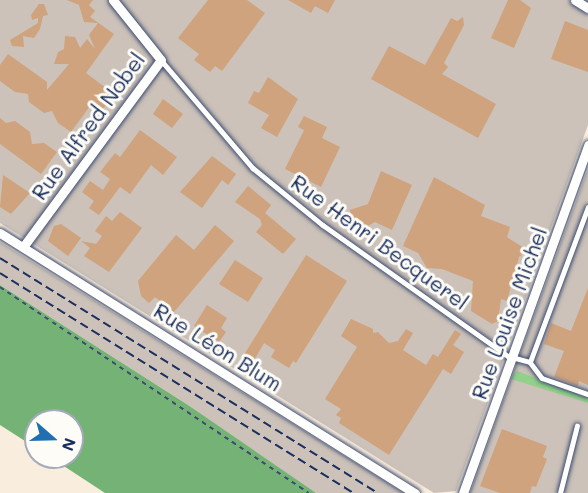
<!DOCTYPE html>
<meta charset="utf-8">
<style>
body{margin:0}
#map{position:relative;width:588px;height:493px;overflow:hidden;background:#f9eddd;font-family:Mali,sans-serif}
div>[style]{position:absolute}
.industrial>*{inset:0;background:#ccc2b9}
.green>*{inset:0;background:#91d189}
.forest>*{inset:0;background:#74b375}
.building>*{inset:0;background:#cea37d}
.path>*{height:1.5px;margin-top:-0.75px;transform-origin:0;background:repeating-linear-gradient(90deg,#3c4c71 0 4.5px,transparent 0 9px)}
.roads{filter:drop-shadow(0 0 2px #3c4c71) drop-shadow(0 0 2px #3c4c71)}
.service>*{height:4.5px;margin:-2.25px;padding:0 2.25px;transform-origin:2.25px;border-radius:2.25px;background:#fff}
.minor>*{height:9px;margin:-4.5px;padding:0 4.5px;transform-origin:4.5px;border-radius:4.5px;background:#fff}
.rail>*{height:2px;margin-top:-1px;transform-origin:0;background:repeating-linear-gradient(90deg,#1b2f5e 0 9px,transparent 0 13.5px)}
span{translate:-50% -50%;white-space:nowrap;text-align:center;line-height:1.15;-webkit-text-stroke:6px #fdfcf7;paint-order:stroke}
.street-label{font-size:21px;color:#1b2f5e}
.north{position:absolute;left:24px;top:409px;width:60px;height:60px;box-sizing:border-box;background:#fdfcf7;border:2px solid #a3aaba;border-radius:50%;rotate:110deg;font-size:16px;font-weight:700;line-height:24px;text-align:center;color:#1b2f5e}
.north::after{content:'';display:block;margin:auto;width:21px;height:27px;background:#1f6fb2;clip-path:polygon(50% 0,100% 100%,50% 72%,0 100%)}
</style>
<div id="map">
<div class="industrial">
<div style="clip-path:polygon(0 0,588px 0,588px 125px,456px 491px,434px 493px,0 223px)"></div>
<div style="clip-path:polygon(588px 169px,588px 493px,470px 493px,519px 357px)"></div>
<div style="clip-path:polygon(0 242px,404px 493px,316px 493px,276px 468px,188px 405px,0 285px)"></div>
</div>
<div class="green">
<div style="clip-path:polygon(517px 371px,588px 398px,588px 403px,511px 379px)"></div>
</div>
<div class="forest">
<div style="clip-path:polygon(0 285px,188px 405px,316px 493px,105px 493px,50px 457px,72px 457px,72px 421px,36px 421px,36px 448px,0 425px)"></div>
</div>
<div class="building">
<div style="clip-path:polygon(67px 0,93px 0,89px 5px,95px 11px,90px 17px,114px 34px,86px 73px,114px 94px,100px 113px,90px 106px,71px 132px,58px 123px,52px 111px,44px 113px,29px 102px,28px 94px,15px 92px,0 81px,0 65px,8px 54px,47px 82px,47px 90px,69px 64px,54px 64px,58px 52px,64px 49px,65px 36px,75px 37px,80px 48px,87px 39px,95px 49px,89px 35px,98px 23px,84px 22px,79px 5px)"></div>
<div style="clip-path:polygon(208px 0,247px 0,265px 13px,222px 71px,215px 66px,210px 72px,194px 60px,199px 54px,178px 38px)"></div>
<div style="clip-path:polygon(288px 0,335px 0,328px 13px,315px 6px,311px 13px)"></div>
<div style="clip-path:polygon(508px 0,520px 0,531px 8px,514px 48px,491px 38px)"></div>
<div style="clip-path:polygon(39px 4px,44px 4px,48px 15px,43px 16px,40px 29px,34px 38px,23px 36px,24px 47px,12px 46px,10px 40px,38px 23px,38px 18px,32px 20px,31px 15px)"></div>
<div style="clip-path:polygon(463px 17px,464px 25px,444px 63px,448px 67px,442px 74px,496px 104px,478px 138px,371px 79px,389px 46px,425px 65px,451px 18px,457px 21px)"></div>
<div style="clip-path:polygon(565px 21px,588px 30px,588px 72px,551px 59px)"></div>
<div style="clip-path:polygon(268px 77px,298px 99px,277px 137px,261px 128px,269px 115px,248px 103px,254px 91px,259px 93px)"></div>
<div style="clip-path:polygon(163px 99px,183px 114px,172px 128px,153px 114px)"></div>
<div style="clip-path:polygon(304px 116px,327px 127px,322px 138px,340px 147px,321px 187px,285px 169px,304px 130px,298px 127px)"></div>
<div style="clip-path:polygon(0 118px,6px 123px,15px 121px,30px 132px,32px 144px,44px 143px,57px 152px,41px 174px,0 144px)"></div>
<div style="clip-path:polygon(140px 130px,177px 157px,163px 175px,151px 165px,130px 194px,120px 187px,99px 215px,89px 208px,94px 201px,82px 192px,90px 181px,103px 190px,110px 179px,100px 172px,115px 153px,120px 157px)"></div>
<div style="clip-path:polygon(212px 156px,236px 174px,228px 185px,222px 180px,202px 208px,180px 192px)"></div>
<div style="clip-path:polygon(381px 171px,412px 185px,392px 230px,375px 222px,361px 230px,353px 227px,350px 210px,368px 204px)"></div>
<div style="clip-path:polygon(3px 175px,30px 193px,11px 214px,0 207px)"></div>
<div style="clip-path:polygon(434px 177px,485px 205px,481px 216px,510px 227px,507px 237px,527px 250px,519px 257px,507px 301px,501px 299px,498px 321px,492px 324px,471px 311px,473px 281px,442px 269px,427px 268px,418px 253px,403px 246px)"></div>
<div style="clip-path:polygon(248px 186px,271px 205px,265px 213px,296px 239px,283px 254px,256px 232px,262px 225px,260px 219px,235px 202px)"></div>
<div style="clip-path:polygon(120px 212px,142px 228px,109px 272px,84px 256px,90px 248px,81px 241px,96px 244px,102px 236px,95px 231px,106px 216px,112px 221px)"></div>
<div style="clip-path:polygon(61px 224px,81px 238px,68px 256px,48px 241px,54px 226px)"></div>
<div style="clip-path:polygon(215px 225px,234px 241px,174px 312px,155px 297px,149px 303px,141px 296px,138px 281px,176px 235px,194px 250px)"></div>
<div style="clip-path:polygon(306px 255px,347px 281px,296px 363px,293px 361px,289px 368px,271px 357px,275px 350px,264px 343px,252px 364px,242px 358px)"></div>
<div style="clip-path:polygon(235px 260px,263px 278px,248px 302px,219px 284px)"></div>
<div style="clip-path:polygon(588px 288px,588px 385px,579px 381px,578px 386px,554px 377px,564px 351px,544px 344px,551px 323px,571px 331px)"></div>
<div style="clip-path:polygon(207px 305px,227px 318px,221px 328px,226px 332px,219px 342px,194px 326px)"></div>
<div style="clip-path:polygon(351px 319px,373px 329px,373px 333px,378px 332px,389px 343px,398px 341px,406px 329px,413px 333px,403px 350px,426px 365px,433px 354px,438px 357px,455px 330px,461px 334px,453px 345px,464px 352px,451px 374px,443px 369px,389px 455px,339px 423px,341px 418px,336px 415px,341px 409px,325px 399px,357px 347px,341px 336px)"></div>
<div style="clip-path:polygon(502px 429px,547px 446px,543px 457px,547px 459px,536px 487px,532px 486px,530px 493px,500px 493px,480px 486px)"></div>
</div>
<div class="path">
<div style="left:0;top:287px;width:371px;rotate:33.7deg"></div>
</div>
<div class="roads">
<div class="service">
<div style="left:161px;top:60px;width:142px;rotate:49.6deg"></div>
<div style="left:253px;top:168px;width:90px;rotate:39.2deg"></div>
<div style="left:323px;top:225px;width:227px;rotate:35.3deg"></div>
<div style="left:508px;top:356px;width:23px;rotate:15deg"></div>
<div style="left:530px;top:362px;width:165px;rotate:-69.5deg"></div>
<div style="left:530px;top:362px;width:20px;rotate:53deg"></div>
<div style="left:542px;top:378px;width:49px;rotate:19.2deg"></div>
<div style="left:560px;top:493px;width:69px;rotate:-75.8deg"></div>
</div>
<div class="minor">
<div style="left:575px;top:0;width:15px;rotate:32deg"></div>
<div style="left:0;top:233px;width:490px;rotate:32.1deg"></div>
<div style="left:23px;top:247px;width:232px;rotate:-53.6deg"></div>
<div style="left:161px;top:60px;width:77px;rotate:-128.7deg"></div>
<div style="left:463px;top:493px;width:370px;rotate:-70.2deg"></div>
</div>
</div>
<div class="rail">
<div style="left:0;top:258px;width:445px;rotate:31.9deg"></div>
<div style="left:0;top:273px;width:416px;rotate:31.9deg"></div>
</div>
<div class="street-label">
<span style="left:88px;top:126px;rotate:-54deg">Rue Alfred Nobel</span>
<span style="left:380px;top:242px;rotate:36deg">Rue Henri Becquerel</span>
<span style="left:509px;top:313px;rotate:-70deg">Rue Louise Michel</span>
<span style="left:218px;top:347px;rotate:32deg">Rue Léon Blum</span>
</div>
<div class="north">N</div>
</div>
